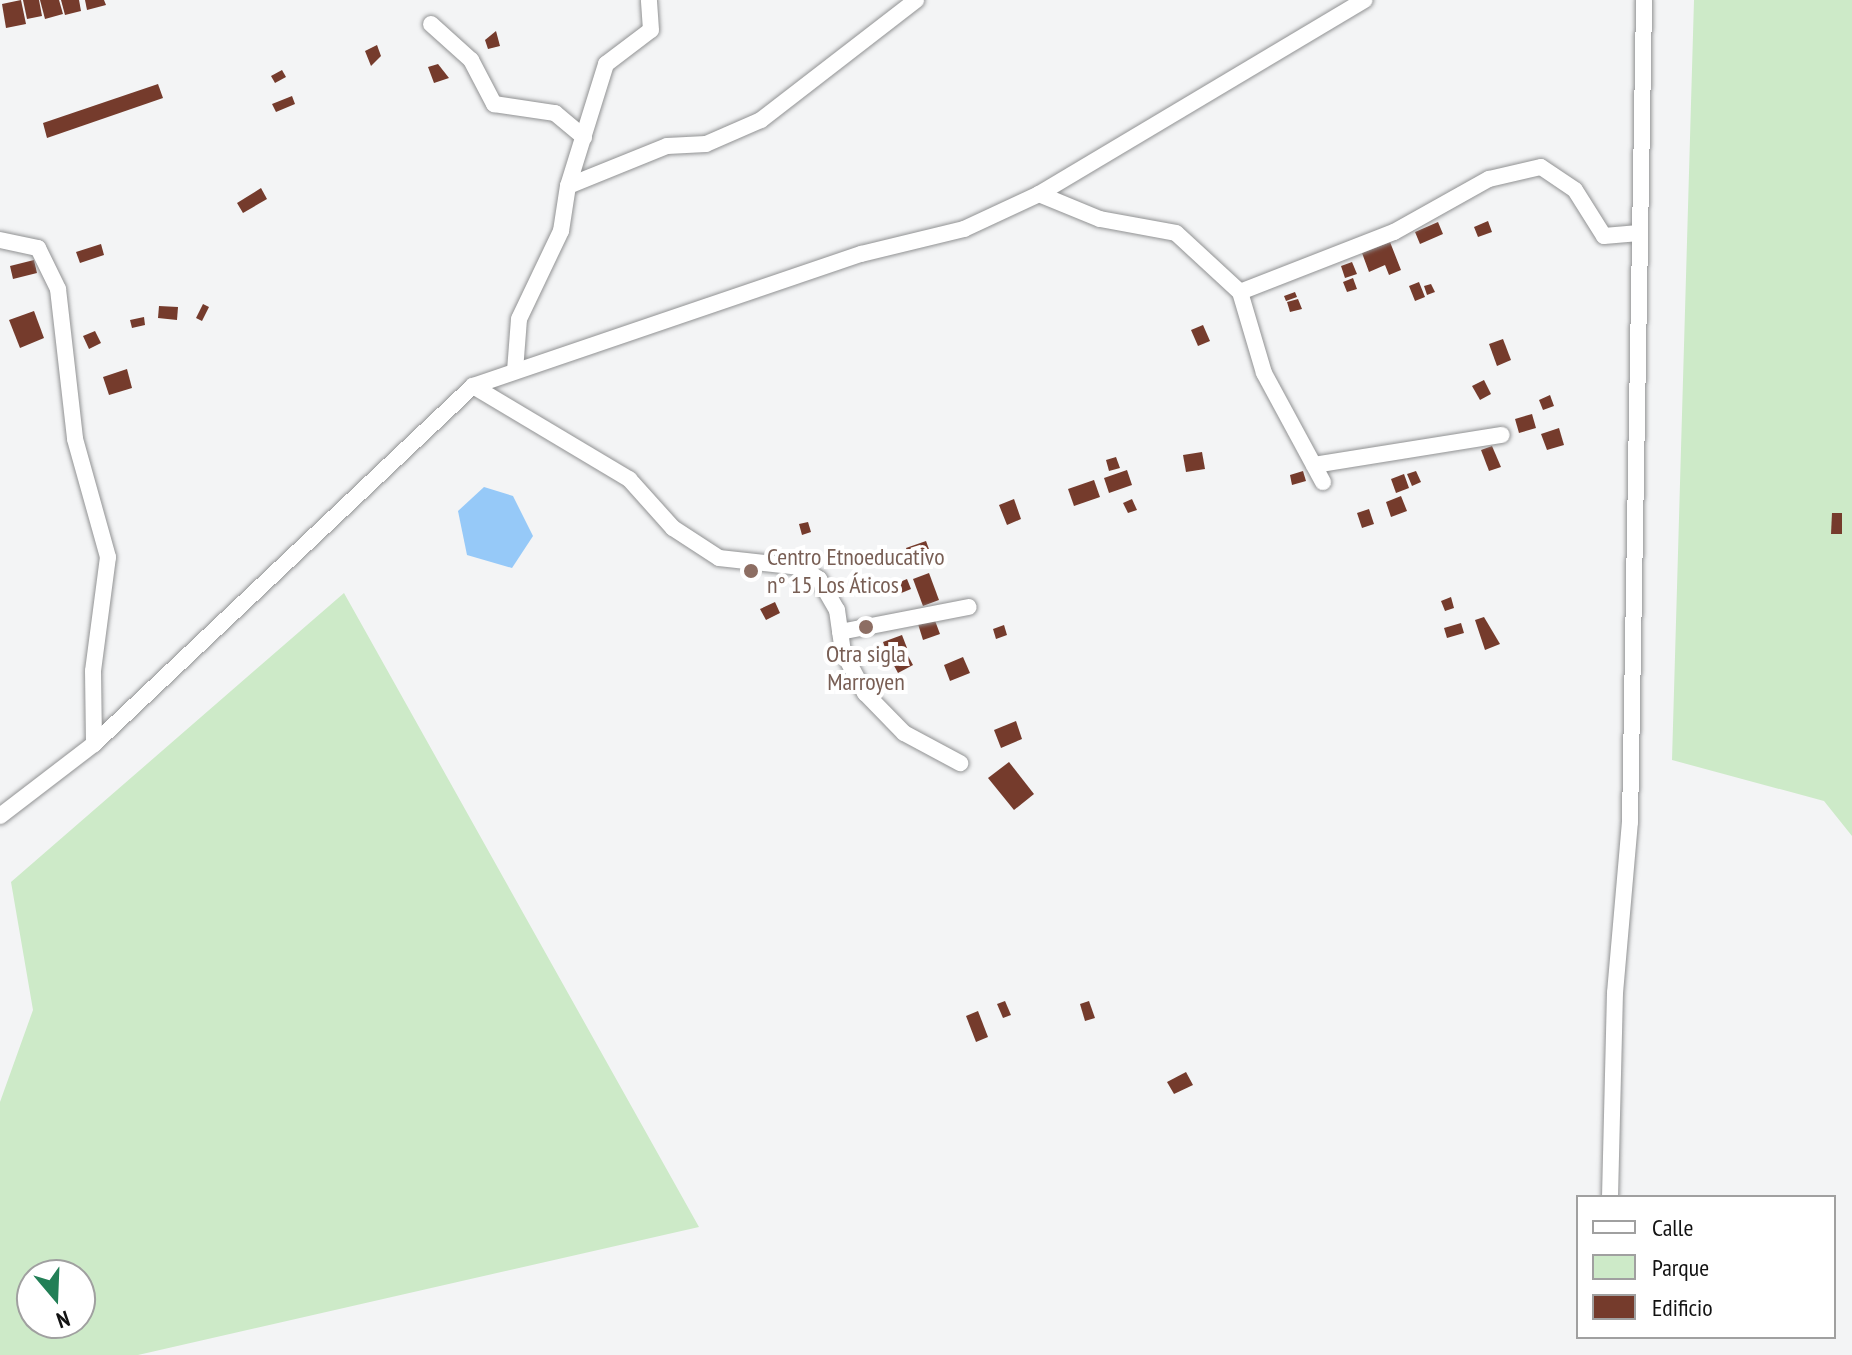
<!DOCTYPE html>
<meta charset="utf-8">
<style>
body{margin:0}
#map{position:relative;width:1852px;height:1355px;overflow:hidden;background:#f3f4f5;font-family:"PT Sans Narrow",sans-serif}
div>[style]{position:absolute}
.green>*{inset:0;background:#cdeac8}
.water>*{inset:0;background:#96c9f8}
.building>*{inset:0;background:#753b2c}
.roads{filter:drop-shadow(0 0 2px #919293) drop-shadow(0 0 2px #919293)}
.street>*{height:16px;margin:-8px;padding:0 8px;transform-origin:8px;border-radius:8px;background:#fff}
.dots>*{width:22px;height:22px;translate:-50% -50%;box-sizing:border-box;border:4px solid #fff;border-radius:50%}
span{translate:-50% -50%;white-space:nowrap;text-align:center;line-height:1.15;-webkit-text-stroke:8px #fff;paint-order:stroke}
.education-label{font-size:24px;color:#785e54}
.left{translate:0 -50%;text-align:left}
.legend{position:absolute;left:1576px;top:1195px;width:260px;height:144px;box-sizing:border-box;background:#fff;border:2px solid #a0a0a0;margin:0;padding:10px 14px;list-style:none;font-size:24px;color:#121212}
.legend li{display:flex;align-items:center;gap:16px;height:40px}
.legend b{width:40px;border:2px solid #a0a0a0}
.north{position:absolute;left:16px;top:1259px;width:80px;height:80px;box-sizing:border-box;background:#fff;border:2px solid #a0a0a0;border-radius:50%;rotate:161deg;font-size:22px;font-weight:700;line-height:32px;text-align:center;color:#121212}
.north::after{content:'';display:block;margin:auto;width:28px;height:36px;background:#227f56;clip-path:polygon(50% 0,100% 100%,50% 72%,0 100%)}
</style>
<div id="map">
<div class="green">
<div style="clip-path:polygon(1694px 0,1852px 0,1852px 836px,1824px 801px,1672px 760px)"></div>
<div style="clip-path:polygon(evenodd,344px 593px,699px 1227px,138px 1355px,0 1355px,0 1102px,33px 1010px,11px 882px,344px 593px,32px 1275px,80px 1275px,80px 1323px,32px 1323px,32px 1275px)"></div>
</div>
<div class="water">
<div style="clip-path:polygon(484px 487px,513px 496px,533px 536px,512px 568px,467px 555px,458px 511px)"></div>
</div>
<div class="building">
<div style="clip-path:polygon(21px 0,26px 24px,6px 28px,2px 4px)"></div>
<div style="clip-path:polygon(23px 0,39px 0,42px 16px,27px 19px)"></div>
<div style="clip-path:polygon(40px 0,59px 0,63px 14px,45px 19px)"></div>
<div style="clip-path:polygon(61px 0,79px 0,81px 11px,65px 15px)"></div>
<div style="clip-path:polygon(85px 0,104px 0,106px 5px,87px 10px)"></div>
<div style="clip-path:polygon(496px 31px,500px 46px,488px 49px,485px 40px)"></div>
<div style="clip-path:polygon(377px 45px,381px 56px,371px 66px,365px 51px)"></div>
<div style="clip-path:polygon(438px 64px,449px 78px,434px 83px,428px 67px)"></div>
<div style="clip-path:polygon(282px 70px,286px 77px,275px 83px,271px 76px)"></div>
<div style="clip-path:polygon(158px 84px,163px 98px,47px 138px,43px 123px)"></div>
<div style="clip-path:polygon(292px 96px,295px 104px,276px 112px,272px 104px)"></div>
<div style="clip-path:polygon(261px 188px,267px 199px,243px 213px,237px 203px)"></div>
<div style="clip-path:polygon(1488px 221px,1492px 232px,1478px 237px,1474px 227px)"></div>
<div style="clip-path:polygon(1438px 222px,1443px 234px,1420px 244px,1415px 232px)"></div>
<div style="clip-path:polygon(1390px 242px,1401px 270px,1389px 275px,1385px 265px,1369px 272px,1362px 253px)"></div>
<div style="clip-path:polygon(101px 244px,104px 255px,80px 263px,76px 252px)"></div>
<div style="clip-path:polygon(34px 260px,37px 273px,13px 279px,10px 266px)"></div>
<div style="clip-path:polygon(1352px 262px,1357px 274px,1345px 278px,1341px 266px)"></div>
<div style="clip-path:polygon(1353px 278px,1357px 289px,1347px 292px,1343px 282px)"></div>
<div style="clip-path:polygon(1419px 282px,1425px 297px,1415px 301px,1409px 286px)"></div>
<div style="clip-path:polygon(1431px 284px,1435px 292px,1427px 295px,1424px 286px)"></div>
<div style="clip-path:polygon(1295px 292px,1297px 297px,1286px 301px,1284px 296px)"></div>
<div style="clip-path:polygon(1298px 299px,1302px 309px,1290px 312px,1287px 302px)"></div>
<div style="clip-path:polygon(203px 304px,209px 307px,202px 321px,196px 318px)"></div>
<div style="clip-path:polygon(159px 306px,178px 307px,177px 320px,158px 318px)"></div>
<div style="clip-path:polygon(34px 311px,44px 338px,20px 348px,9px 320px)"></div>
<div style="clip-path:polygon(144px 317px,145px 325px,132px 328px,130px 320px)"></div>
<div style="clip-path:polygon(1203px 325px,1210px 341px,1198px 346px,1191px 330px)"></div>
<div style="clip-path:polygon(95px 331px,101px 343px,89px 349px,83px 336px)"></div>
<div style="clip-path:polygon(1503px 339px,1511px 360px,1497px 366px,1489px 344px)"></div>
<div style="clip-path:polygon(127px 369px,132px 388px,109px 395px,103px 377px)"></div>
<div style="clip-path:polygon(1484px 380px,1491px 394px,1480px 400px,1472px 386px)"></div>
<div style="clip-path:polygon(1550px 395px,1554px 406px,1543px 410px,1539px 400px)"></div>
<div style="clip-path:polygon(1532px 414px,1536px 428px,1519px 433px,1515px 419px)"></div>
<div style="clip-path:polygon(1559px 428px,1564px 445px,1547px 450px,1541px 434px)"></div>
<div style="clip-path:polygon(1492px 446px,1501px 467px,1489px 471px,1481px 450px)"></div>
<div style="clip-path:polygon(1202px 452px,1205px 469px,1186px 472px,1183px 455px)"></div>
<div style="clip-path:polygon(1116px 457px,1120px 468px,1109px 471px,1106px 460px)"></div>
<div style="clip-path:polygon(1127px 470px,1132px 485px,1109px 493px,1104px 478px)"></div>
<div style="clip-path:polygon(1303px 471px,1306px 481px,1292px 485px,1290px 475px)"></div>
<div style="clip-path:polygon(1416px 471px,1421px 482px,1412px 486px,1407px 474px)"></div>
<div style="clip-path:polygon(1404px 474px,1409px 488px,1396px 493px,1391px 479px)"></div>
<div style="clip-path:polygon(1094px 480px,1100px 497px,1074px 506px,1068px 489px)"></div>
<div style="clip-path:polygon(1401px 496px,1407px 511px,1391px 517px,1386px 502px)"></div>
<div style="clip-path:polygon(1014px 499px,1021px 519px,1007px 525px,999px 505px)"></div>
<div style="clip-path:polygon(1132px 499px,1137px 510px,1128px 513px,1123px 503px)"></div>
<div style="clip-path:polygon(1369px 509px,1374px 524px,1362px 528px,1357px 513px)"></div>
<div style="clip-path:polygon(1832px 513px,1842px 513px,1842px 534px,1831px 534px)"></div>
<div style="clip-path:polygon(808px 522px,811px 532px,802px 535px,799px 524px)"></div>
<div style="clip-path:polygon(926px 541px,930px 552px,910px 559px,906px 548px)"></div>
<div style="clip-path:polygon(929px 573px,939px 600px,923px 606px,913px 579px)"></div>
<div style="clip-path:polygon(907px 579px,911px 589px,899px 594px,895px 584px)"></div>
<div style="clip-path:polygon(1451px 597px,1454px 608px,1445px 611px,1441px 601px)"></div>
<div style="clip-path:polygon(775px 602px,780px 613px,766px 620px,760px 609px)"></div>
<div style="clip-path:polygon(1484px 617px,1500px 644px,1485px 650px,1475px 620px)"></div>
<div style="clip-path:polygon(934px 618px,940px 634px,923px 640px,918px 624px)"></div>
<div style="clip-path:polygon(1461px 623px,1464px 633px,1447px 638px,1444px 628px)"></div>
<div style="clip-path:polygon(1004px 625px,1007px 635px,996px 639px,993px 629px)"></div>
<div style="clip-path:polygon(902px 635px,907px 648px,888px 656px,883px 642px)"></div>
<div style="clip-path:polygon(906px 652px,913px 665px,898px 673px,891px 660px)"></div>
<div style="clip-path:polygon(963px 657px,970px 673px,950px 681px,944px 665px)"></div>
<div style="clip-path:polygon(1016px 721px,1022px 739px,1001px 748px,994px 730px)"></div>
<div style="clip-path:polygon(1009px 762px,1034px 794px,1014px 810px,988px 778px)"></div>
<div style="clip-path:polygon(1005px 1001px,1011px 1015px,1003px 1018px,997px 1004px)"></div>
<div style="clip-path:polygon(1089px 1001px,1095px 1018px,1085px 1021px,1080px 1004px)"></div>
<div style="clip-path:polygon(978px 1011px,988px 1037px,976px 1042px,966px 1016px)"></div>
<div style="clip-path:polygon(1186px 1072px,1193px 1085px,1174px 1094px,1167px 1082px)"></div>
</div>
<div class="roads">
<div class="street">
<div style="left:431px;top:24px;width:54px;rotate:42deg"></div>
<div style="left:471px;top:60px;width:50px;rotate:62.4deg"></div>
<div style="left:494px;top:104px;width:62px;rotate:8.4deg"></div>
<div style="left:555px;top:113px;width:38px;rotate:40deg"></div>
<div style="left:568px;top:186px;width:107px;rotate:-22deg"></div>
<div style="left:667px;top:146px;width:39px;rotate:-3deg"></div>
<div style="left:706px;top:144px;width:60px;rotate:-23.6deg"></div>
<div style="left:761px;top:120px;width:196px;rotate:-37.7deg"></div>
<div style="left:1039px;top:194px;width:66px;rotate:22.3deg"></div>
<div style="left:1100px;top:219px;width:77px;rotate:10.4deg"></div>
<div style="left:1176px;top:233px;width:87px;rotate:42.7deg"></div>
<div style="left:1240px;top:292px;width:84px;rotate:73.5deg"></div>
<div style="left:1264px;top:373px;width:124px;rotate:61.6deg"></div>
<div style="left:0;top:240px;width:39px;rotate:12deg"></div>
<div style="left:38px;top:248px;width:46px;rotate:64deg"></div>
<div style="left:58px;top:289px;width:151px;rotate:83.5deg"></div>
<div style="left:75px;top:439px;width:123px;rotate:74.4deg"></div>
<div style="left:108px;top:557px;width:115px;rotate:97.5deg"></div>
<div style="left:93px;top:671px;width:73px;rotate:89.2deg"></div>
<div style="left:1240px;top:292px;width:165px;rotate:-21.3deg"></div>
<div style="left:1394px;top:232px;width:109px;rotate:-29.2deg"></div>
<div style="left:1489px;top:179px;width:53px;rotate:-13deg"></div>
<div style="left:1541px;top:167px;width:41px;rotate:34.1deg"></div>
<div style="left:1575px;top:190px;width:54px;rotate:57.8deg"></div>
<div style="left:1604px;top:236px;width:35px;rotate:-5deg"></div>
<div style="left:515px;top:371px;width:52px;rotate:-85.6deg"></div>
<div style="left:519px;top:319px;width:98px;rotate:-64.5deg"></div>
<div style="left:561px;top:231px;width:46px;rotate:-81.2deg"></div>
<div style="left:568px;top:186px;width:128px;rotate:-72.7deg"></div>
<div style="left:606px;top:64px;width:56px;rotate:-37.1deg"></div>
<div style="left:651px;top:30px;width:30px;rotate:-94deg"></div>
<div style="left:473px;top:386px;width:182px;rotate:30.8deg"></div>
<div style="left:629px;top:479px;width:66px;rotate:48.1deg"></div>
<div style="left:673px;top:528px;width:55px;rotate:33.1deg"></div>
<div style="left:719px;top:558px;width:82px;rotate:6.3deg"></div>
<div style="left:801px;top:567px;width:22px;rotate:34deg"></div>
<div style="left:819px;top:579px;width:36px;rotate:60deg"></div>
<div style="left:837px;top:610px;width:42px;rotate:81.9deg"></div>
<div style="left:843px;top:652px;width:47px;rotate:61.8deg"></div>
<div style="left:865px;top:693px;width:56px;rotate:45.7deg"></div>
<div style="left:904px;top:733px;width:64px;rotate:28.2deg"></div>
<div style="left:1314px;top:465px;width:190px;rotate:-9.1deg"></div>
<div style="left:840px;top:632px;width:131px;rotate:-11deg"></div>
<div style="left:0;top:816px;width:118px;rotate:-37.5deg"></div>
<div style="left:94px;top:744px;width:521px;rotate:-43.37deg"></div>
<div style="left:473px;top:386px;width:410px;rotate:-18.8deg"></div>
<div style="left:861px;top:254px;width:106px;rotate:-13.6deg"></div>
<div style="left:964px;top:229px;width:83px;rotate:-25deg"></div>
<div style="left:1039px;top:194px;width:379px;rotate:-30.8deg"></div>
<div style="left:1610px;top:1197px;width:204px;rotate:-88.6deg"></div>
<div style="left:1615px;top:993px;width:172px;rotate:-85deg"></div>
<div style="left:1630px;top:822px;width:822px;rotate:-89.02deg"></div>
</div>
</div>
<div class="dots">
<div style="left:751px;top:571px;background:#8d6e63"></div>
<div style="left:866px;top:627px;background:#8d6e63"></div>
</div>
<div class="education-label">
<span class="left" style="left:767px;top:571px">Centro Etnoeducativo<br>n° 15 Los Áticos</span>
<span style="left:866px;top:668px">Otra sigla<br>Marroyen</span>
</div>
<ul class="legend">
<li><b style="height:10px;background:#fff"></b>Calle</li>
<li><b style="height:22px;background:#cdeac8"></b>Parque</li>
<li><b style="height:22px;background:#753b2c"></b>Edificio</li>
</ul>
<div class="north">N</div>
</div>
